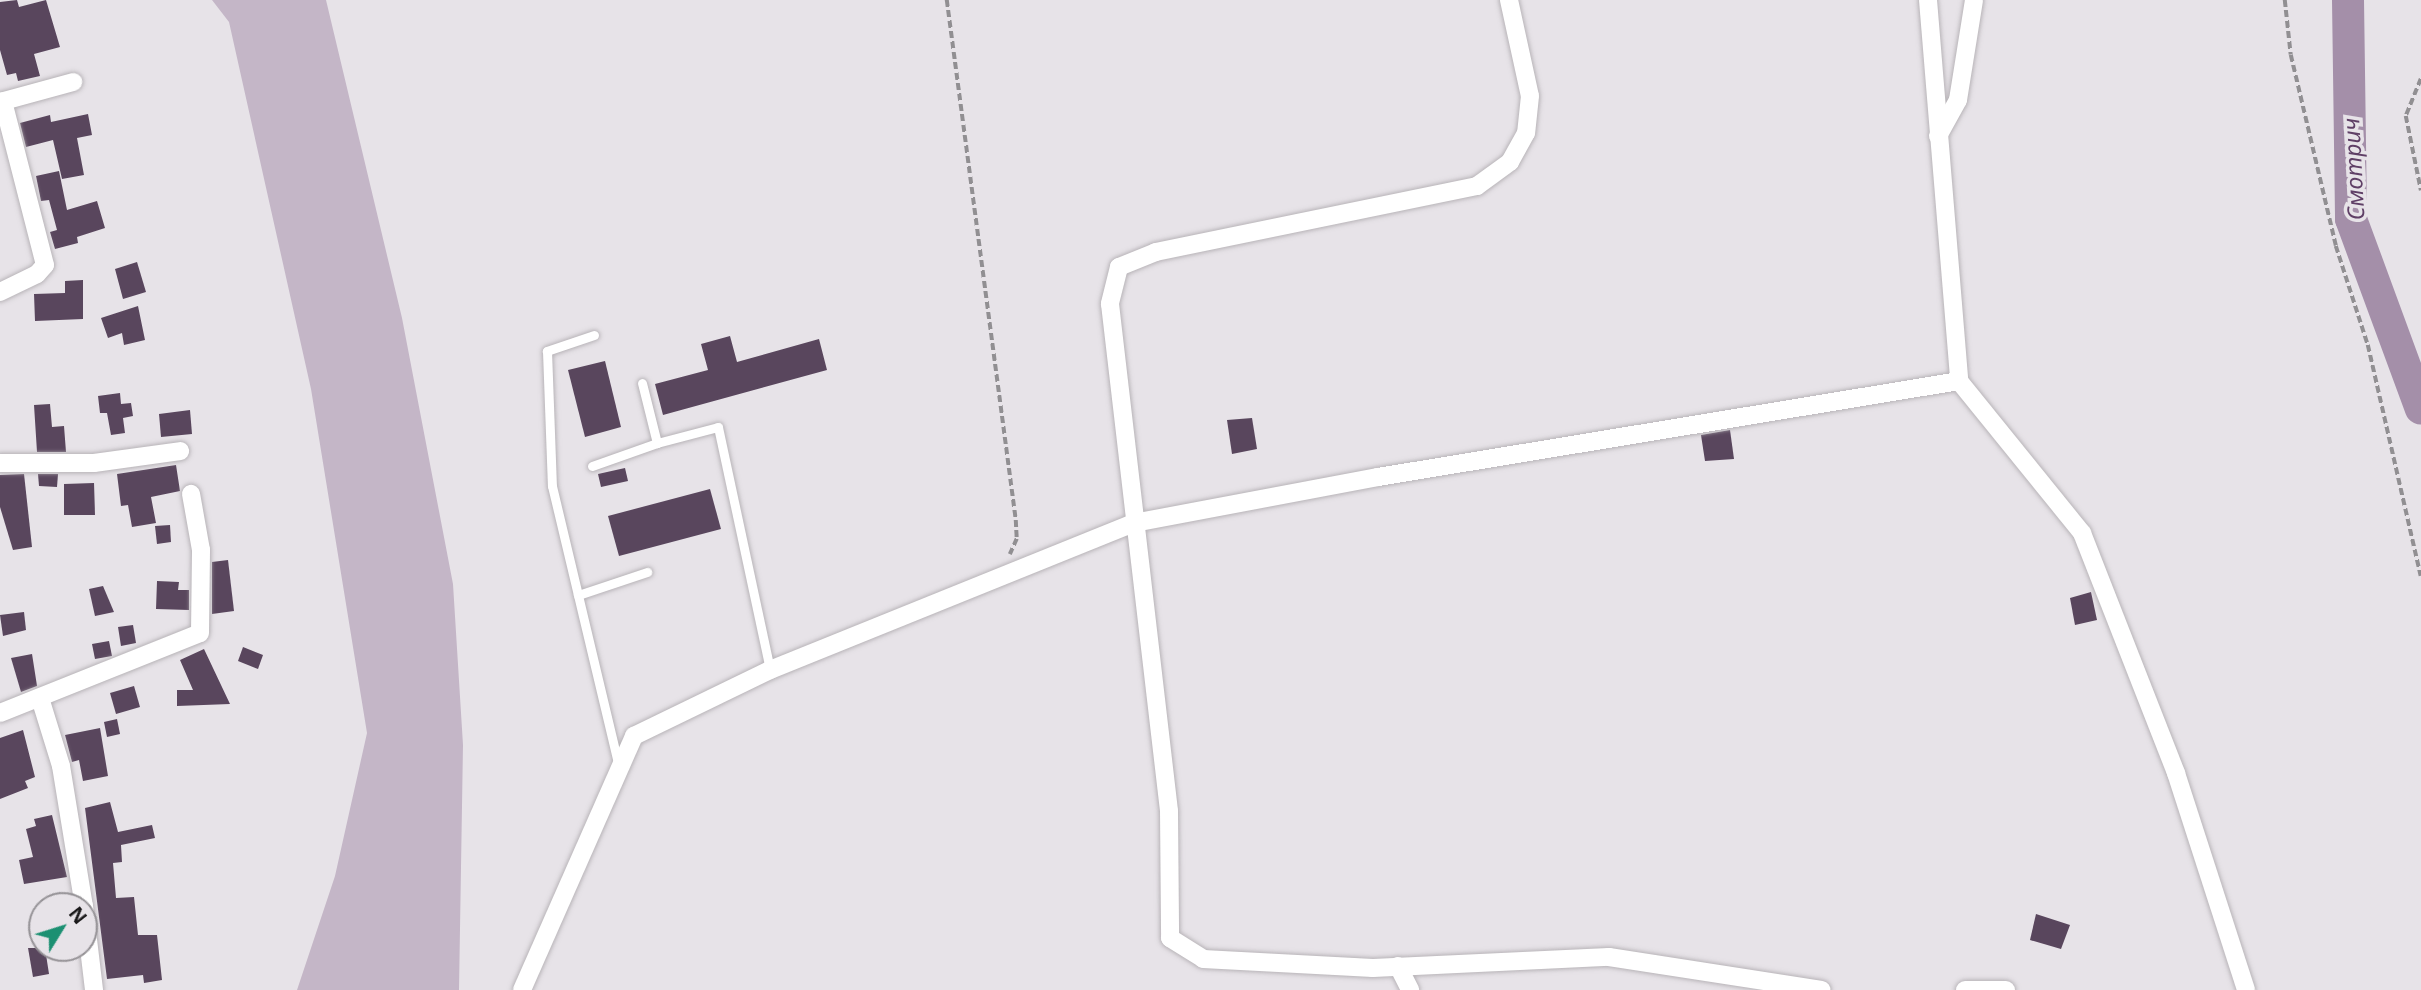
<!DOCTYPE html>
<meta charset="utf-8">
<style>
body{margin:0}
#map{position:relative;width:2421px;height:990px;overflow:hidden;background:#e7e3e8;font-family:"Noto Sans",sans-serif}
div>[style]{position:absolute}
.green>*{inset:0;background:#c4b6c7}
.river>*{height:32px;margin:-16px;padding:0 16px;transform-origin:16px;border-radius:16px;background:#a48fa9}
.building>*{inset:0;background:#59465d}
.path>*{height:3.5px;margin-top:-1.75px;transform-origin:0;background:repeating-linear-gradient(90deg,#918f92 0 7px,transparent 0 10.5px)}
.roads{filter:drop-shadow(0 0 2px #b8b4b8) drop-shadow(0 0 2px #b8b4b8)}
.lane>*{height:9px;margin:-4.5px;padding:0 4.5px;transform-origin:4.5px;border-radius:4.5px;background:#fff}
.street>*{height:18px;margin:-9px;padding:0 9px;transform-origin:9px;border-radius:9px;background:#fff}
span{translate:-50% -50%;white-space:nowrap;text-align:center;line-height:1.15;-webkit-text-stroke:7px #e7e3e8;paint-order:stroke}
.water-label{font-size:23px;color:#5f3f66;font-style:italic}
.north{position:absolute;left:28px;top:892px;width:70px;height:70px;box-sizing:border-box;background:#e7e3e8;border:2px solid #959296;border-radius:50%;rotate:52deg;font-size:19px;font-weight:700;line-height:28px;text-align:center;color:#1a191a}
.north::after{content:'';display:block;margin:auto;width:24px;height:32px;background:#1c9072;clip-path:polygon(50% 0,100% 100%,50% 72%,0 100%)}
</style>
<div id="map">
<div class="green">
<div style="clip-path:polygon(212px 0,326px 0,402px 318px,453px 584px,463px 745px,459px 990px,297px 990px,335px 876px,367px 733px,311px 389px,229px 22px)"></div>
</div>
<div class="river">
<div style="left:2348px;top:0;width:219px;rotate:89.2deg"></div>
<div style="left:2351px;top:219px;width:202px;rotate:69.8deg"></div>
</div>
<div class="building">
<div style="clip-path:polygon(17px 0,19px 7px,46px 0,60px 47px,34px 54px,40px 76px,18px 81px,16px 73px,7px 75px,0 50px,0 2px)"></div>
<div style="clip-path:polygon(88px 114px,92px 135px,77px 138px,84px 175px,62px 179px,53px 140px,26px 147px,20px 123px,50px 115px,51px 122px)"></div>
<div style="clip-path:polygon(59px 171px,67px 210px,97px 201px,105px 228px,77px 237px,78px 243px,55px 249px,50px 232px,57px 230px,49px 200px,41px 201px,36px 176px)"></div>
<div style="clip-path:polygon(137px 262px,146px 292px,123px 299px,115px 269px)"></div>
<div style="clip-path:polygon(83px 280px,83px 319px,35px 321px,34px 294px,65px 293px,65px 281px)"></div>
<div style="clip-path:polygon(138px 306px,145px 340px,124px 345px,122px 333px,108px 338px,101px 318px)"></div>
<div style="clip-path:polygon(730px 336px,737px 362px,819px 339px,827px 370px,663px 415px,655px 384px,708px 370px,701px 344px)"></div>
<div style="clip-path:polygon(605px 361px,621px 427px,585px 437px,568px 370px)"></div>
<div style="clip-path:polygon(120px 393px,121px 404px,131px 403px,133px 416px,123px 418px,125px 433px,111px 435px,107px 413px,100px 413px,98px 396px)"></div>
<div style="clip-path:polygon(50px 404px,52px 427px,64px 426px,66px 452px,37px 452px,34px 405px)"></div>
<div style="clip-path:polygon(190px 410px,192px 434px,161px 437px,159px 414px)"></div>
<div style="clip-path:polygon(1252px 418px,1257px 449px,1232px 454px,1227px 420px)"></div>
<div style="clip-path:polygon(1730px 430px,1734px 459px,1705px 461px,1701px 435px)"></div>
<div style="clip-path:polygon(176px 465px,180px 491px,151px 497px,156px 523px,132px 527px,128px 505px,121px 506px,117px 474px)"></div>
<div style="clip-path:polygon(625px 468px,628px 481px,601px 487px,598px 474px)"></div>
<div style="clip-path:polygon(24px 474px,32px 547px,13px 550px,0 507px,0 475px)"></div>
<div style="clip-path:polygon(38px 474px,58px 474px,57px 487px,39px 486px)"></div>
<div style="clip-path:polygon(94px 483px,95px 515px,64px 515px,64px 484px)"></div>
<div style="clip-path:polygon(710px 489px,721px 529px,619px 556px,608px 516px)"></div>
<div style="clip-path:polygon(170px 525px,171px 542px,157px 544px,155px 526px)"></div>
<div style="clip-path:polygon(228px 560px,234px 611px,212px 614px,212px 562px)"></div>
<div style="clip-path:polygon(157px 581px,179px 582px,178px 590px,189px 590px,189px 610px,156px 609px)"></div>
<div style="clip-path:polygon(103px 586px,114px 612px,95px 616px,89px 589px)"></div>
<div style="clip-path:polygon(2091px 592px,2097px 620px,2075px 625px,2070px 598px)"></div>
<div style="clip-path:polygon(24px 612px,26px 630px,3px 636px,0 615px)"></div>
<div style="clip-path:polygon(133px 625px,136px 643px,121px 646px,118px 627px)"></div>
<div style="clip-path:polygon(109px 641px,112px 656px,95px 659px,92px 644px)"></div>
<div style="clip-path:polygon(243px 647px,263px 655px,258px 669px,238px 661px)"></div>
<div style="clip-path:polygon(204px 649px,230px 704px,177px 706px,177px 690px,193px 690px,180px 660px)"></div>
<div style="clip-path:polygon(32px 654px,37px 686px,21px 692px,11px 658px)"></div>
<div style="clip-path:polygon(134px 686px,140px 707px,116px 714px,110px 693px)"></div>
<div style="clip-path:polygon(117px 719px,120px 734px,107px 737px,104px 722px)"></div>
<div style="clip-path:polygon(100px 728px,108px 776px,83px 781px,79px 760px,72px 762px,65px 735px)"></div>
<div style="clip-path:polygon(23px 730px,35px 777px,25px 781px,28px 788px,0 799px,0 738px)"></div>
<div style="clip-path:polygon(110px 802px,118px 832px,152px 825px,155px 838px,121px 845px,122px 862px,113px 863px,116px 898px,134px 897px,138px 935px,157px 935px,162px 980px,144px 983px,143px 975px,107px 979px,85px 808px)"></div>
<div style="clip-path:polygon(52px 815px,67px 877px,24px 884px,19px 860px,33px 857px,26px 829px,36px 826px,34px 819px)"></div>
<div style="clip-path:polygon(2036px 914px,2070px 925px,2061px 949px,2030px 940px)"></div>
<div style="clip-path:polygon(28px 948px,45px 948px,49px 974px,33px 977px)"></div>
</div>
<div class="path">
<div style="left:947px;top:0;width:525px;rotate:82.44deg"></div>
<div style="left:1016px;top:520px;width:19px;rotate:87deg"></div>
<div style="left:1017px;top:539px;width:17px;rotate:114deg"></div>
<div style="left:2285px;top:0;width:55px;rotate:83.8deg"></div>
<div style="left:2291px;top:55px;width:196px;rotate:76.7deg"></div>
<div style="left:2336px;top:246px;width:104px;rotate:72.1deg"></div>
<div style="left:2368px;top:345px;width:237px;rotate:77.1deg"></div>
<div style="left:2421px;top:79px;width:40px;rotate:112deg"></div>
<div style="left:2406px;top:116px;width:76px;rotate:78.5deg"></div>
</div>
<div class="roads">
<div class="lane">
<div style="left:594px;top:335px;width:50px;rotate:161.2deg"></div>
<div style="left:547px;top:351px;width:135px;rotate:87.9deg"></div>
<div style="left:552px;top:486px;width:285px;rotate:76.6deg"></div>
<div style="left:642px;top:383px;width:62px;rotate:76deg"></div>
<div style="left:657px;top:443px;width:63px;rotate:-14.7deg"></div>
<div style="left:718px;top:427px;width:249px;rotate:77.9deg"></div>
<div style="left:592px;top:466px;width:69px;rotate:-19.5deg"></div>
<div style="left:578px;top:595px;width:73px;rotate:-18.4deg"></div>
</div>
<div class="street">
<div style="left:1509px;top:0;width:98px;rotate:77.7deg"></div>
<div style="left:1530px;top:96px;width:37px;rotate:96deg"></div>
<div style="left:1526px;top:133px;width:33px;rotate:119deg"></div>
<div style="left:1510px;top:162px;width:41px;rotate:144deg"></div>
<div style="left:1477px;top:186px;width:328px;rotate:168.4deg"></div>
<div style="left:1156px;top:252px;width:40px;rotate:158deg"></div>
<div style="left:1119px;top:267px;width:38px;rotate:104deg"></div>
<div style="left:1110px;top:304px;width:510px;rotate:83.36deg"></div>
<div style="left:1169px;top:811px;width:127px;rotate:89.5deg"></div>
<div style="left:1170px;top:938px;width:39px;rotate:32deg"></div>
<div style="left:1203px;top:959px;width:170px;rotate:3deg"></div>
<div style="left:1373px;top:968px;width:236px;rotate:-2.7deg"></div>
<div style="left:1609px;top:957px;width:215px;rotate:8.8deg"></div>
<div style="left:1928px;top:0;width:382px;rotate:85.3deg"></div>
<div style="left:0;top:102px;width:76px;rotate:-15.3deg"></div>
<div style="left:1938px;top:136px;width:41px;rotate:-60.9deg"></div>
<div style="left:1958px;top:100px;width:101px;rotate:-80.9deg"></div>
<div style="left:0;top:292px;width:41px;rotate:-25.9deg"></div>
<div style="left:37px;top:274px;width:12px;rotate:-48deg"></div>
<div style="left:45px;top:265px;width:169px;rotate:-104.4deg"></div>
<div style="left:0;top:463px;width:94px"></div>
<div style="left:94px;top:463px;width:87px;rotate:-7.9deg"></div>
<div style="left:40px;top:698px;width:71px;rotate:72.8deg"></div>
<div style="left:61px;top:766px;width:142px;rotate:80.7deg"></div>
<div style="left:0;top:713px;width:215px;rotate:-21.8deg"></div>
<div style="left:200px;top:633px;width:83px;rotate:-89.3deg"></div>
<div style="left:201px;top:550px;width:57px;rotate:-100.1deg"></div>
<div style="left:84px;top:906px;width:85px;rotate:83.2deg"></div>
<div style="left:1398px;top:966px;width:27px;rotate:63deg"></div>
<div style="left:522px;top:990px;width:278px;rotate:-66.2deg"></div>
<div style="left:634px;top:736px;width:151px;rotate:-25.9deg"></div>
<div style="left:770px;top:670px;width:393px;rotate:-22deg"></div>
<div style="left:1134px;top:523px;width:248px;rotate:-10.7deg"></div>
<div style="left:1378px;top:477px;width:589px;rotate:-9.38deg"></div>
<div style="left:1959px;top:381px;width:196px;rotate:51deg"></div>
<div style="left:2082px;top:533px;width:258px;rotate:68.6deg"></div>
<div style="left:2176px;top:773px;width:228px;rotate:72.1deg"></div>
<div style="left:1965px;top:990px;width:41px"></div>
</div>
</div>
<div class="water-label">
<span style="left:2353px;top:169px;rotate:-93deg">Смотрич</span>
</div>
<div class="north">N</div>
</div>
